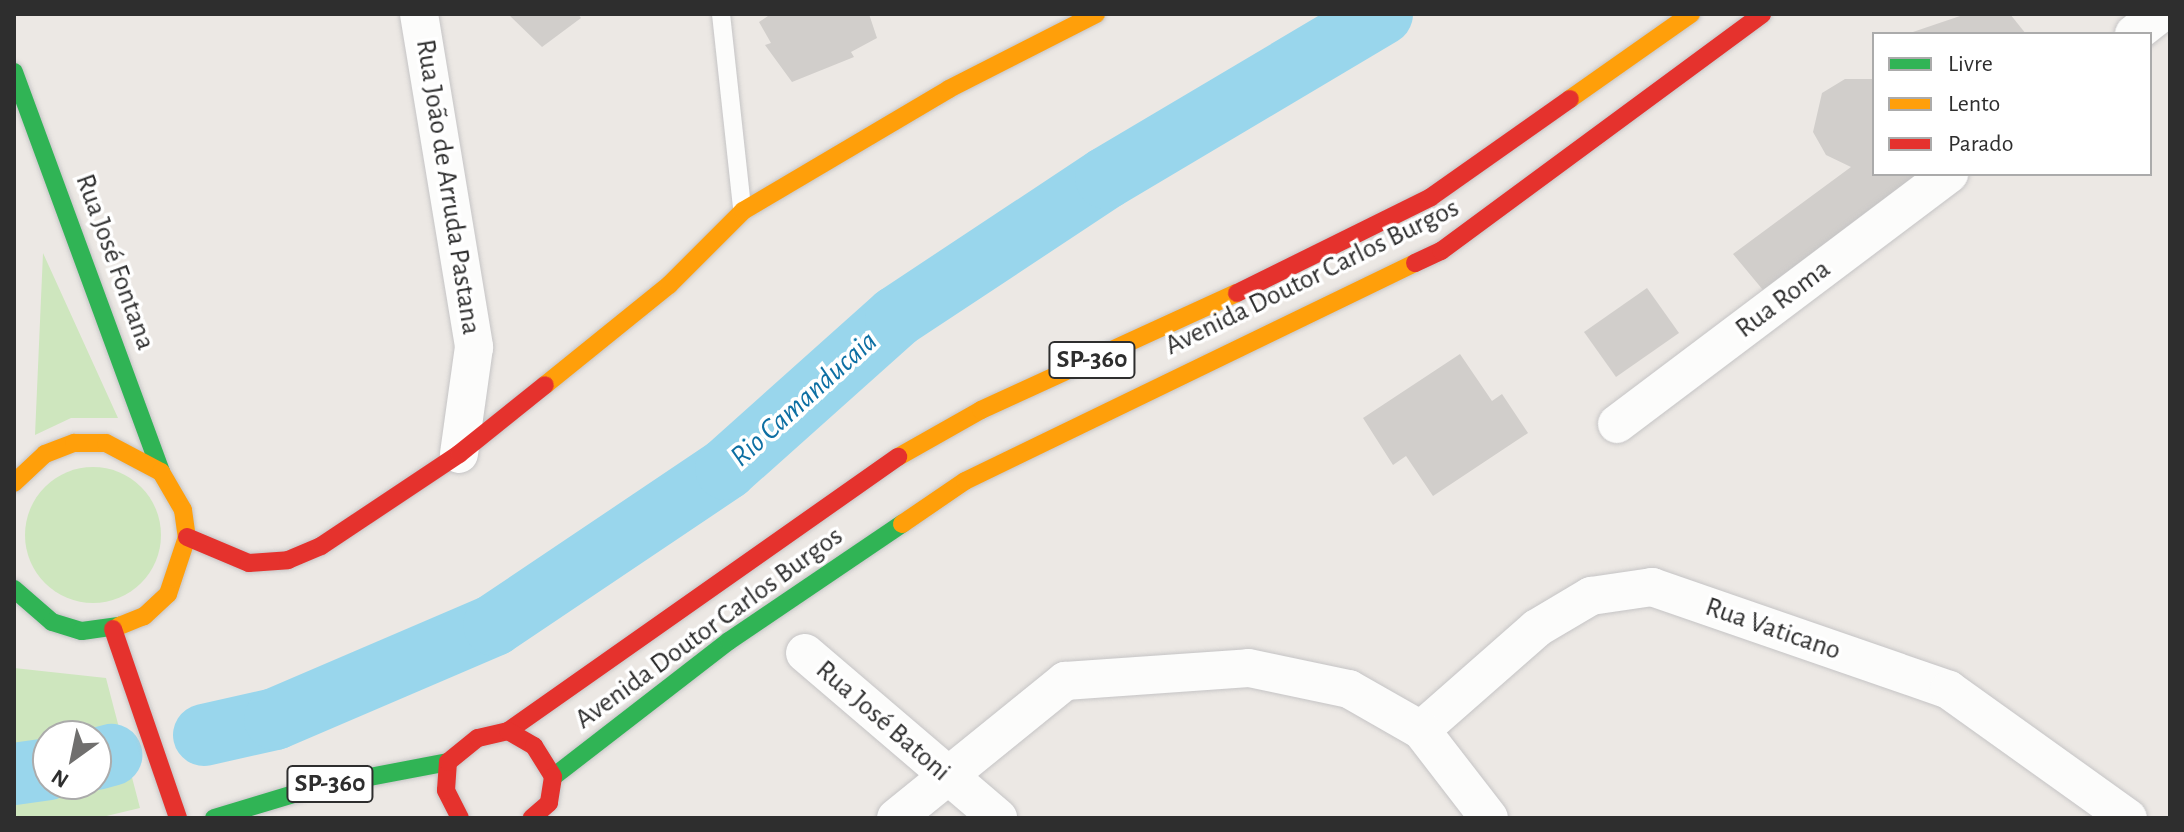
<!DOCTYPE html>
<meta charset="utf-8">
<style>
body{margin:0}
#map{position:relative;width:2184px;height:832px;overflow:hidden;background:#ece8e4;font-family:"Alegreya Sans",sans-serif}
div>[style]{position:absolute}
.green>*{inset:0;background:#cee6be}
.round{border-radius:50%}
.river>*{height:62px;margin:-31px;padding:0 31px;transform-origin:31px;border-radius:31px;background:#99d6ec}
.building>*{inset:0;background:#d1cecb}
.roads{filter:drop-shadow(0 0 2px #c5c4c5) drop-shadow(0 0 2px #c5c4c5)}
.lane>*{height:18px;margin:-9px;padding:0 9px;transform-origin:9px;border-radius:9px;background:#fcfcfb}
.street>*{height:38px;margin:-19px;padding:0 19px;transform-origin:19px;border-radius:19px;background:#fcfcfb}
.fast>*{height:18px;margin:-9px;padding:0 9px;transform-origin:9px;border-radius:9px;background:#30b455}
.slow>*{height:18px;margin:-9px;padding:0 9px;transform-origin:9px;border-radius:9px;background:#ff9f0a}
.jam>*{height:18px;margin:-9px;padding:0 9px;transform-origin:9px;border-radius:9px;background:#e5322d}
span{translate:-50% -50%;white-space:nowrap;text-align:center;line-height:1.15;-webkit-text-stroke:7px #fff;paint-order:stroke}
.shield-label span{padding:2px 6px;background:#fff;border:2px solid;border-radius:6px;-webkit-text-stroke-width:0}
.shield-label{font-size:26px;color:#2e2e2e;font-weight:700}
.street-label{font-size:28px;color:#2e2e2e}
.water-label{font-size:30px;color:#0d6fa3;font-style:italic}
.frame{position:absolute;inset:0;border:16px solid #2e2e2e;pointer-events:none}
.legend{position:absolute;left:1872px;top:32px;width:280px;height:144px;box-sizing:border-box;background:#fff;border:2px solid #ababab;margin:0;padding:10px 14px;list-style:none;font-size:24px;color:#2e2e2e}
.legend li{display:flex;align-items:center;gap:16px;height:40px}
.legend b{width:40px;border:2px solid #ababab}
.north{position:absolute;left:32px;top:720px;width:80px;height:80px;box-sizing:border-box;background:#fff;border:2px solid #ababab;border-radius:50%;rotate:213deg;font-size:22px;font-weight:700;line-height:32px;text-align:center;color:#2e2e2e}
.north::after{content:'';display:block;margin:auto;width:28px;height:36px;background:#706f6e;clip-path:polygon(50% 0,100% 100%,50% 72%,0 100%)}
</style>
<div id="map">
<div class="green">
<div style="clip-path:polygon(43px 253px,118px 418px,71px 418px,35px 435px)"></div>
<div class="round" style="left:25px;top:467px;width:136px;height:136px"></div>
<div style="clip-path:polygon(evenodd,14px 668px,106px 678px,140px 808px,98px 818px,14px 818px,14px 668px,48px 736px,96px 736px,96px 784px,48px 784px,48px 736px)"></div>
</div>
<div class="river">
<div style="left:204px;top:735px;width:73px;rotate:-12.7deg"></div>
<div style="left:275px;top:719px;width:238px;rotate:-23.2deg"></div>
<div style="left:494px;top:625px;width:280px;rotate:-33.9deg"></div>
<div style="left:726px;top:469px;width:228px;rotate:-41.8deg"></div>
<div style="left:896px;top:317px;width:252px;rotate:-33.5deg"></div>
<div style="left:1106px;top:178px;width:321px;rotate:-30.7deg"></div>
<div style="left:96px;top:759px;width:16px;rotate:-15deg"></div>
<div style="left:14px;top:774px;width:34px;rotate:-8deg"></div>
</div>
<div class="building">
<div style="clip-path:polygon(508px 14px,578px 14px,581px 18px,542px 47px)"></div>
<div style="clip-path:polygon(771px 14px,869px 14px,877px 38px,851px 52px,854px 57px,792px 82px,765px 45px,771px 43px,759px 22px)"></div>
<div style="clip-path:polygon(1966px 14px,2010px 14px,2026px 34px,1907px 34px)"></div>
<div style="clip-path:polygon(1845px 79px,1874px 79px,1874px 174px,1917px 174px,1763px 290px,1733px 254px,1851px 167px,1826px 155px,1813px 132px,1822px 93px)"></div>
<div style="clip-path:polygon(1647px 288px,1679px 333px,1616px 377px,1584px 332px)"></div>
<div style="clip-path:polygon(1460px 354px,1492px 401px,1502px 394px,1528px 433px,1433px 496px,1406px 456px,1393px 465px,1363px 418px)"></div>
</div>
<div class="roads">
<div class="lane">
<div style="left:721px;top:14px;width:195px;rotate:83.8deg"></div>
</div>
<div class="street">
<div style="left:419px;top:14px;width:338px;rotate:80.6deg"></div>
<div style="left:474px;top:347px;width:108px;rotate:98deg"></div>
<div style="left:2134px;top:34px;width:33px;rotate:-38deg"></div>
<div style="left:1617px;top:424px;width:416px;rotate:-37deg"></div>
<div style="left:805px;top:653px;width:254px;rotate:40.5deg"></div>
<div style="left:1421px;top:730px;width:154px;rotate:-41.3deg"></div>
<div style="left:1537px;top:628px;width:63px;rotate:-30.7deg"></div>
<div style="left:1591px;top:596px;width:62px;rotate:-8.4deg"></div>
<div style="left:1652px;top:587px;width:314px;rotate:19.1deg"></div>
<div style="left:1949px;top:690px;width:220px;rotate:35.6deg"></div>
<div style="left:896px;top:818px;width:218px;rotate:-39deg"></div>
<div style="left:1065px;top:681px;width:184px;rotate:-4deg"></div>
<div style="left:1249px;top:668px;width:102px;rotate:11.9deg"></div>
<div style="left:1349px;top:689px;width:83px;rotate:29.7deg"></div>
<div style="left:1421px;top:730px;width:111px;rotate:52.3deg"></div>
</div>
<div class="fast">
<div style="left:14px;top:72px;width:426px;rotate:69.8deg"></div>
<div style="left:14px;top:589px;width:50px;rotate:41deg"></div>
<div style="left:52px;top:622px;width:31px;rotate:17deg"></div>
<div style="left:82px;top:631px;width:37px;rotate:-8deg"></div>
<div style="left:553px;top:777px;width:222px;rotate:-37.7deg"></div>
<div style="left:729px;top:641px;width:209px;rotate:-34.1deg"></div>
<div style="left:214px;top:818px;width:108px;rotate:-16.8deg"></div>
<div style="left:317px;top:787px;width:133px;rotate:-10.8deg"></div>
</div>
<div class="slow">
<div style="left:1570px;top:99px;width:148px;rotate:-35.1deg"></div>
<div style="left:545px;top:385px;width:159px;rotate:-38.9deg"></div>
<div style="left:669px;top:285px;width:105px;rotate:-45deg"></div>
<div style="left:743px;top:211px;width:239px;rotate:-30.6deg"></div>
<div style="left:949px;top:89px;width:165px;rotate:-27deg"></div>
<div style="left:898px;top:457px;width:95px;rotate:-29.5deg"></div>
<div style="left:981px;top:410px;width:281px;rotate:-24.6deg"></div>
<div style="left:14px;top:483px;width:42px;rotate:-43.1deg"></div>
<div style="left:45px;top:454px;width:31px;rotate:-21deg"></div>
<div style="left:74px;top:443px;width:32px"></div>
<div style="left:106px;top:443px;width:62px;rotate:27.8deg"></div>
<div style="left:161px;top:472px;width:44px;rotate:59.9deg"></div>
<div style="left:183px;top:510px;width:27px;rotate:82deg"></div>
<div style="left:187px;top:537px;width:60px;rotate:108.4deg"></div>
<div style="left:168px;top:594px;width:33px;rotate:137deg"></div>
<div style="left:144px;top:616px;width:27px;rotate:158deg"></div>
<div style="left:902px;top:524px;width:76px;rotate:-34.3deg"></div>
<div style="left:965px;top:481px;width:500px;rotate:-25.85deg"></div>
</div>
<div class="jam">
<div style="left:1415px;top:263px;width:29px;rotate:-25deg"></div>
<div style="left:1441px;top:251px;width:399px;rotate:-36.4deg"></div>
<div style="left:1237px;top:293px;width:216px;rotate:-26.3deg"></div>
<div style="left:1431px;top:197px;width:170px;rotate:-35.2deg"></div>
<div style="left:187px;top:537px;width:67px;rotate:22.8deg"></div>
<div style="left:249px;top:563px;width:39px;rotate:-4deg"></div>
<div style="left:288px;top:560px;width:36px;rotate:-23deg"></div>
<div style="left:321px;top:546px;width:166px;rotate:-33.7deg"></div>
<div style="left:459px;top:454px;width:110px;rotate:-38.7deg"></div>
<div style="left:113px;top:629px;width:200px;rotate:71deg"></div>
<div style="left:508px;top:731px;width:477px;rotate:-35.1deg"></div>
<div style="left:460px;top:818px;width:31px;rotate:-117deg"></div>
<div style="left:446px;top:790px;width:28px;rotate:-86deg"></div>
<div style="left:448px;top:762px;width:38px;rotate:-39deg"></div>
<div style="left:478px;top:738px;width:31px;rotate:-13deg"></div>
<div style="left:508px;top:731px;width:30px;rotate:30deg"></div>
<div style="left:534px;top:746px;width:36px;rotate:58deg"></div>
<div style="left:553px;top:777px;width:26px;rotate:99deg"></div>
<div style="left:549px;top:803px;width:23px;rotate:139deg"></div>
</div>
</div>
<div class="shield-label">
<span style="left:1092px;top:360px">SP-360</span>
<span style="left:330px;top:784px">SP-360</span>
</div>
<div class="street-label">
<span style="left:448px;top:187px;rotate:81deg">Rua João de Arruda Pastana</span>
<span style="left:115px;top:262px;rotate:70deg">Rua José Fontana</span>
<span style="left:1312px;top:277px;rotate:-26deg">Avenida Doutor Carlos Burgos</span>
<span style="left:1783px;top:299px;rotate:-37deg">Rua Roma</span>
<span style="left:709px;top:628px;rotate:-36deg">Avenida Doutor Carlos Burgos</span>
<span style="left:1773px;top:629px;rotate:19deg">Rua Vaticano</span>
<span style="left:883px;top:721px;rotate:41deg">Rua José Batoni</span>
</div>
<div class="water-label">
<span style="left:804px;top:399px;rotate:-42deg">Rio Camanducaia</span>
</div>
<div class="frame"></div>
<ul class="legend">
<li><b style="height:10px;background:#30b455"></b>Livre</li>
<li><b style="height:10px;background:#ff9f0a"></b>Lento</li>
<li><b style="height:10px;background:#e5322d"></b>Parado</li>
</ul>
<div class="north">N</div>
</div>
